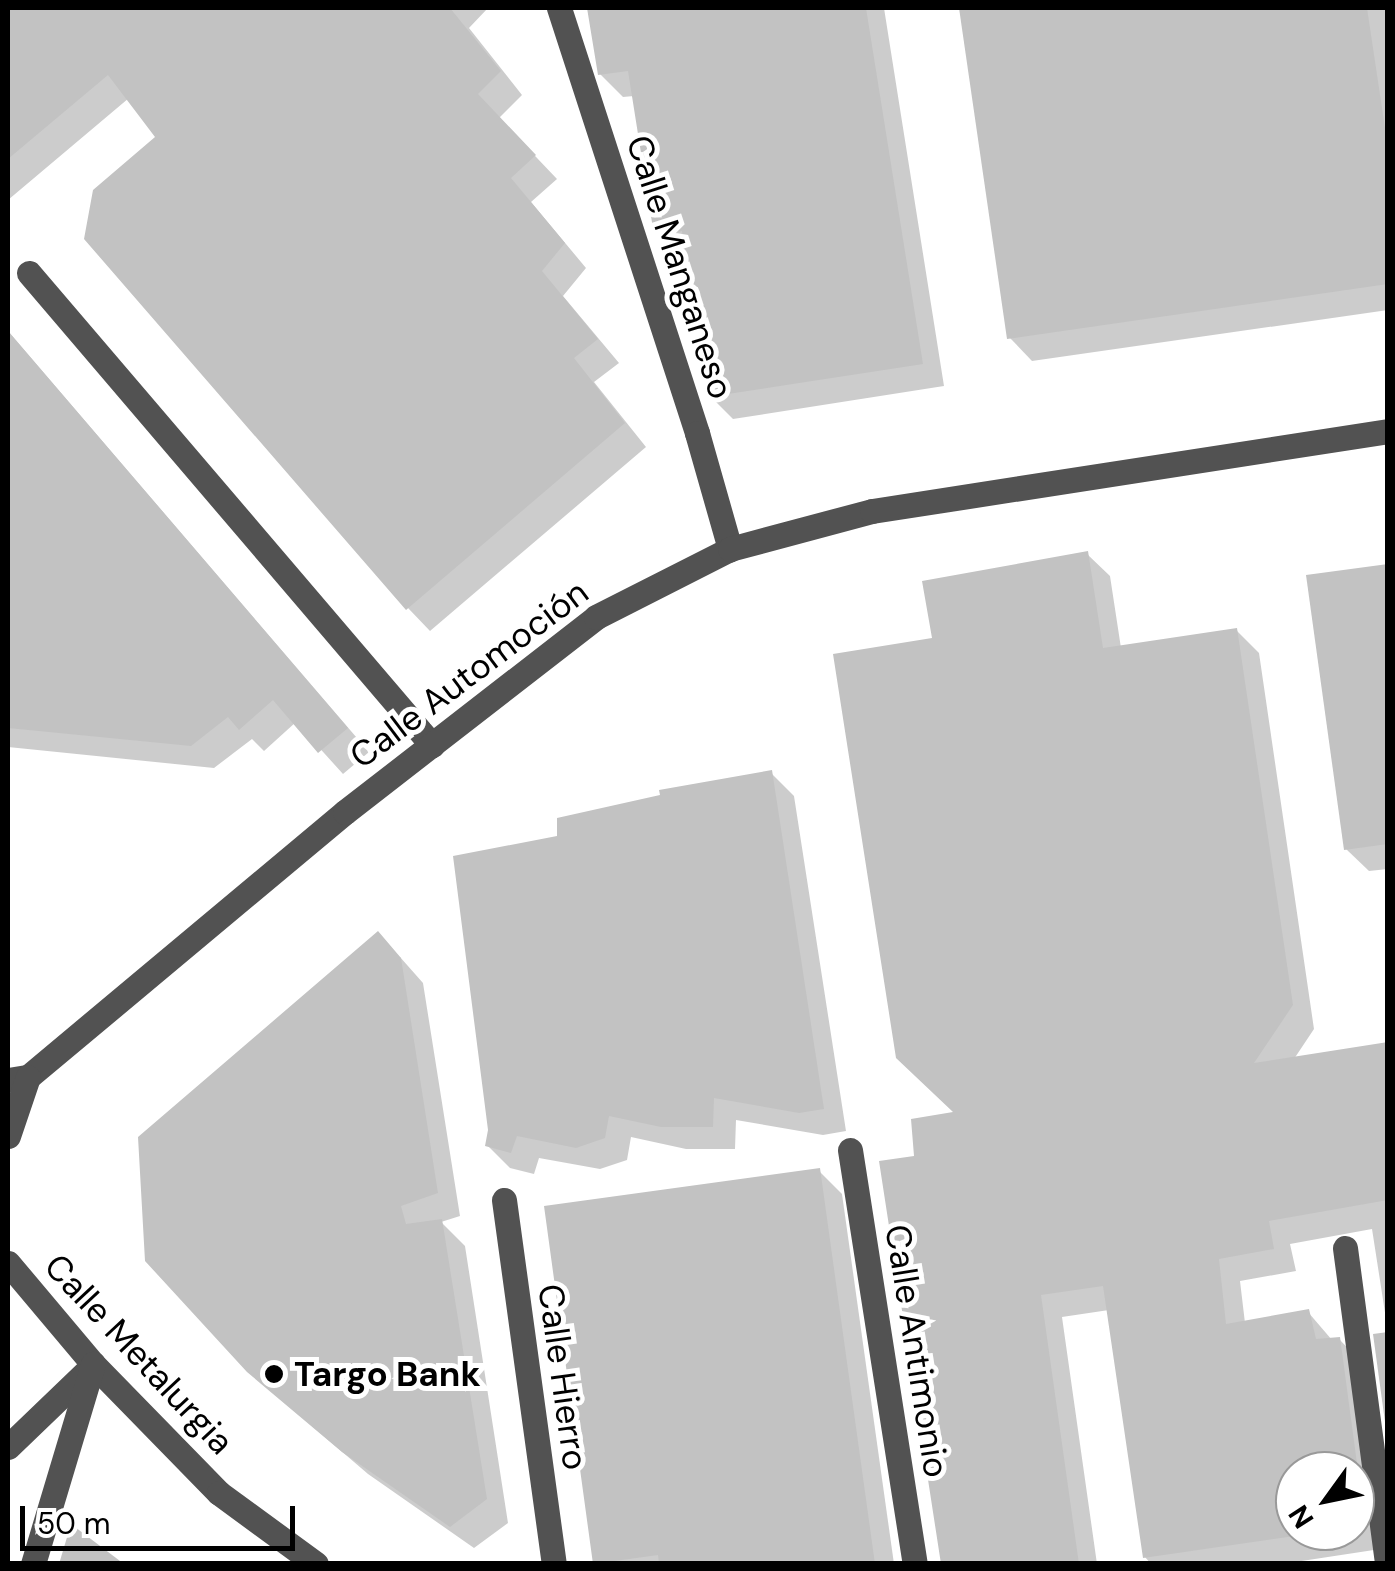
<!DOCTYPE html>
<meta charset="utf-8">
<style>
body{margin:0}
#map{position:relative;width:1395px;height:1571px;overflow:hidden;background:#fff;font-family:"DM Sans",sans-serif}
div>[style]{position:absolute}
.shadow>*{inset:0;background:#0003}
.building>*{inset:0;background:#c2c2c2}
.minor>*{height:25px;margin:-12.5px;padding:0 12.5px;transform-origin:12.5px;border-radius:12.5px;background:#525252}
.dots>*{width:28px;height:28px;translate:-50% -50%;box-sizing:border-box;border:5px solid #fff;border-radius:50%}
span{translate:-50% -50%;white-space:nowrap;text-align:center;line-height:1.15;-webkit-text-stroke:10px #fff;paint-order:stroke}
.street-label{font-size:35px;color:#000}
.poi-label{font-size:35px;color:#000;font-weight:700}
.left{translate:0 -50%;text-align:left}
.frame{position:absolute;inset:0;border:10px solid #000;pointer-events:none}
.north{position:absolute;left:1275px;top:1451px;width:100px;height:100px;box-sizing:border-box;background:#fff;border:2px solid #999;border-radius:50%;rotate:237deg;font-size:28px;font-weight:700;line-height:40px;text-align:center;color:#000}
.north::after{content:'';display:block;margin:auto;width:35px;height:45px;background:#000;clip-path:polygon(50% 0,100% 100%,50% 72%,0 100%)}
.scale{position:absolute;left:20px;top:1506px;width:275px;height:45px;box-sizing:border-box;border:5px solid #000;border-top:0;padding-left:12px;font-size:30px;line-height:35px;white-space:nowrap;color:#000;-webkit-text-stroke:8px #fff;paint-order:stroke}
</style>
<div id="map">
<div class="shadow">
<div style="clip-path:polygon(8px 8px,281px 8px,293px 22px,310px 8px,488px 8px,469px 28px,522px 95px,499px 118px,557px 179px,531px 202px,586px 268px,563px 296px,619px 363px,594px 382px,646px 447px,430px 631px,408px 608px,158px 137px,129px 98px,8px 200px)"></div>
<div style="clip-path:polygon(590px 8px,884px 8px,944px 386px,733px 419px,710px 396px,688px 256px,679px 257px,656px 234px,634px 96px,623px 97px,600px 74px)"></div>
<div style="clip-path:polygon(961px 8px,1388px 8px,1388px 310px,1032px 361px,1010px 338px)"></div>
<div style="clip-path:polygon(8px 331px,369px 752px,343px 774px,296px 722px,264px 751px,252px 739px,214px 768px,8px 747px)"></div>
<div style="clip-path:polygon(evenodd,1087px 554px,1110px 576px,1121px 648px,1236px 630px,1259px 653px,1314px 1029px,1294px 1059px,1388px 1045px,1388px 1332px,1372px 1229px,1290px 1244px,1296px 1271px,1240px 1281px,1245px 1323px,1308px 1312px,1332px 1340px,1340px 1340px,1362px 1363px,1387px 1548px,1282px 1564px,1151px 1564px,1145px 1557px,1109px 1310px,1062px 1317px,1097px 1564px,943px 1564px,958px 1114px,935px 640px,1087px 554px,1295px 1471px,1355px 1471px,1355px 1531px,1295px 1531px,1295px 1471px)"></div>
<div style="clip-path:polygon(1388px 567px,1388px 869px,1369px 871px,1346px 849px)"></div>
<div style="clip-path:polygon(771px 773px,794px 796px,846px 1131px,823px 1135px,736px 1120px,735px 1149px,686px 1149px,631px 1137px,627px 1160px,600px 1169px,539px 1158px,534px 1174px,510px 1168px,487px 1145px,560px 838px)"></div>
<div style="clip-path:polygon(400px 957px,423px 983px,460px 1216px,441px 1222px,465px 1246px,508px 1523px,474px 1548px,368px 1474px,248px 1371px)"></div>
<div style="clip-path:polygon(819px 1171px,842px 1194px,894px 1564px,596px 1564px)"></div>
</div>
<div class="building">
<div style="clip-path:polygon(8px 8px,450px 8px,501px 71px,478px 94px,536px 155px,511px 178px,565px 243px,542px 271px,598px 339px,574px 358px,625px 423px,406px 610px,84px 239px,93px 190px,155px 137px,108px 75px,8px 159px)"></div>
<div style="clip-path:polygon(587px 8px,866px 8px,923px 364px,708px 397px,682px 231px,654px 235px,628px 71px,598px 75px)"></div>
<div style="clip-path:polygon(959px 8px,1367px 8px,1388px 148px,1388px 284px,1007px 339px)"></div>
<div style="clip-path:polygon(8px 331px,348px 728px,318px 753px,273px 700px,239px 730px,228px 717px,191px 746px,8px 728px)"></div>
<div style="clip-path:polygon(1088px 551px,1103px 648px,1237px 628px,1293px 1005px,1254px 1063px,1388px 1042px,1388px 1200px,1269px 1221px,1274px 1249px,1219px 1259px,1226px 1324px,1309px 1309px,1316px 1339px,1340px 1337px,1358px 1471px,1295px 1471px,1295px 1536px,1143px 1558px,1103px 1286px,1041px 1295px,1079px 1564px,941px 1564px,879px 1161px,914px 1156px,911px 1119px,953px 1112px,896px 1058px,833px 654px,932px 638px,922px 581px)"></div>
<div style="clip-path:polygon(1388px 564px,1388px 844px,1344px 850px,1306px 575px)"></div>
<div style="clip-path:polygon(772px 770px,824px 1109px,799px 1113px,714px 1098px,713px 1127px,661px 1127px,609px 1116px,605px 1138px,576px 1148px,517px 1136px,511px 1153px,485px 1146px,488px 1130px,453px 856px,557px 836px,557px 818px,660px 795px,659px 790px)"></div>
<div style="clip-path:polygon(378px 931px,401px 958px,438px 1193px,401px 1206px,406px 1224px,442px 1219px,487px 1499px,450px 1527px,342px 1452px,247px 1372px,145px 1261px,138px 1137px)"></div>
<div style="clip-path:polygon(820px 1168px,875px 1564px,659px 1564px,658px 1555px,593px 1564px,544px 1206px)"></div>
<div style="clip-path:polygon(1388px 1332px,1388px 1444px,1373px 1334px)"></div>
<div style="clip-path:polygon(71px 1524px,124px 1564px,59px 1564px)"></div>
</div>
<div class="minor">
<div style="left:559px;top:8px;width:447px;rotate:72deg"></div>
<div style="left:697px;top:433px;width:121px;rotate:74.1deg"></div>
<div style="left:29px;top:273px;width:621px;rotate:49.51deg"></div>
<div style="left:8px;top:1080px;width:20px;rotate:-9deg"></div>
<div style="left:28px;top:1077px;width:413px;rotate:-39.9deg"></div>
<div style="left:345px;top:812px;width:318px;rotate:-37.8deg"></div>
<div style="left:596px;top:617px;width:150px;rotate:-26.9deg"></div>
<div style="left:730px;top:549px;width:147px;rotate:-15deg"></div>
<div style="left:872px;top:511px;width:522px;rotate:-8.81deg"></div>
<div style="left:8px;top:1136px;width:62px;rotate:-71.3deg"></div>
<div style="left:850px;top:1150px;width:419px;rotate:81.1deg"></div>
<div style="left:504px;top:1200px;width:367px;rotate:82.2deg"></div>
<div style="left:1345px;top:1248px;width:319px;rotate:82.4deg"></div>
<div style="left:8px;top:1263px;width:132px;rotate:49.9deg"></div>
<div style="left:93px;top:1364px;width:180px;rotate:45.7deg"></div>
<div style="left:219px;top:1493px;width:120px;rotate:36.2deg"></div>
<div style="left:8px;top:1447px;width:114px;rotate:-43.9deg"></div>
<div style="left:33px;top:1564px;width:209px;rotate:-73.3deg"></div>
</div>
<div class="dots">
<div style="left:274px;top:1374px;background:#000"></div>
</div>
<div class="street-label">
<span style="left:680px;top:267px;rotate:72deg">Calle Manganeso</span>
<span style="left:469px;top:674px;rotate:-37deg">Calle Automoción</span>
<span style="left:917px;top:1351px;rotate:81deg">Calle Antimonio</span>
<span style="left:139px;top:1354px;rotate:47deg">Calle Metalurgia</span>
<span style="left:563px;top:1377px;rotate:82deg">Calle Hierro</span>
</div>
<div class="poi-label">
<span class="left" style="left:294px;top:1374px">Targo Bank</span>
</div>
<div class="frame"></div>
<div class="north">N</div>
<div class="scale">50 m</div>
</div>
